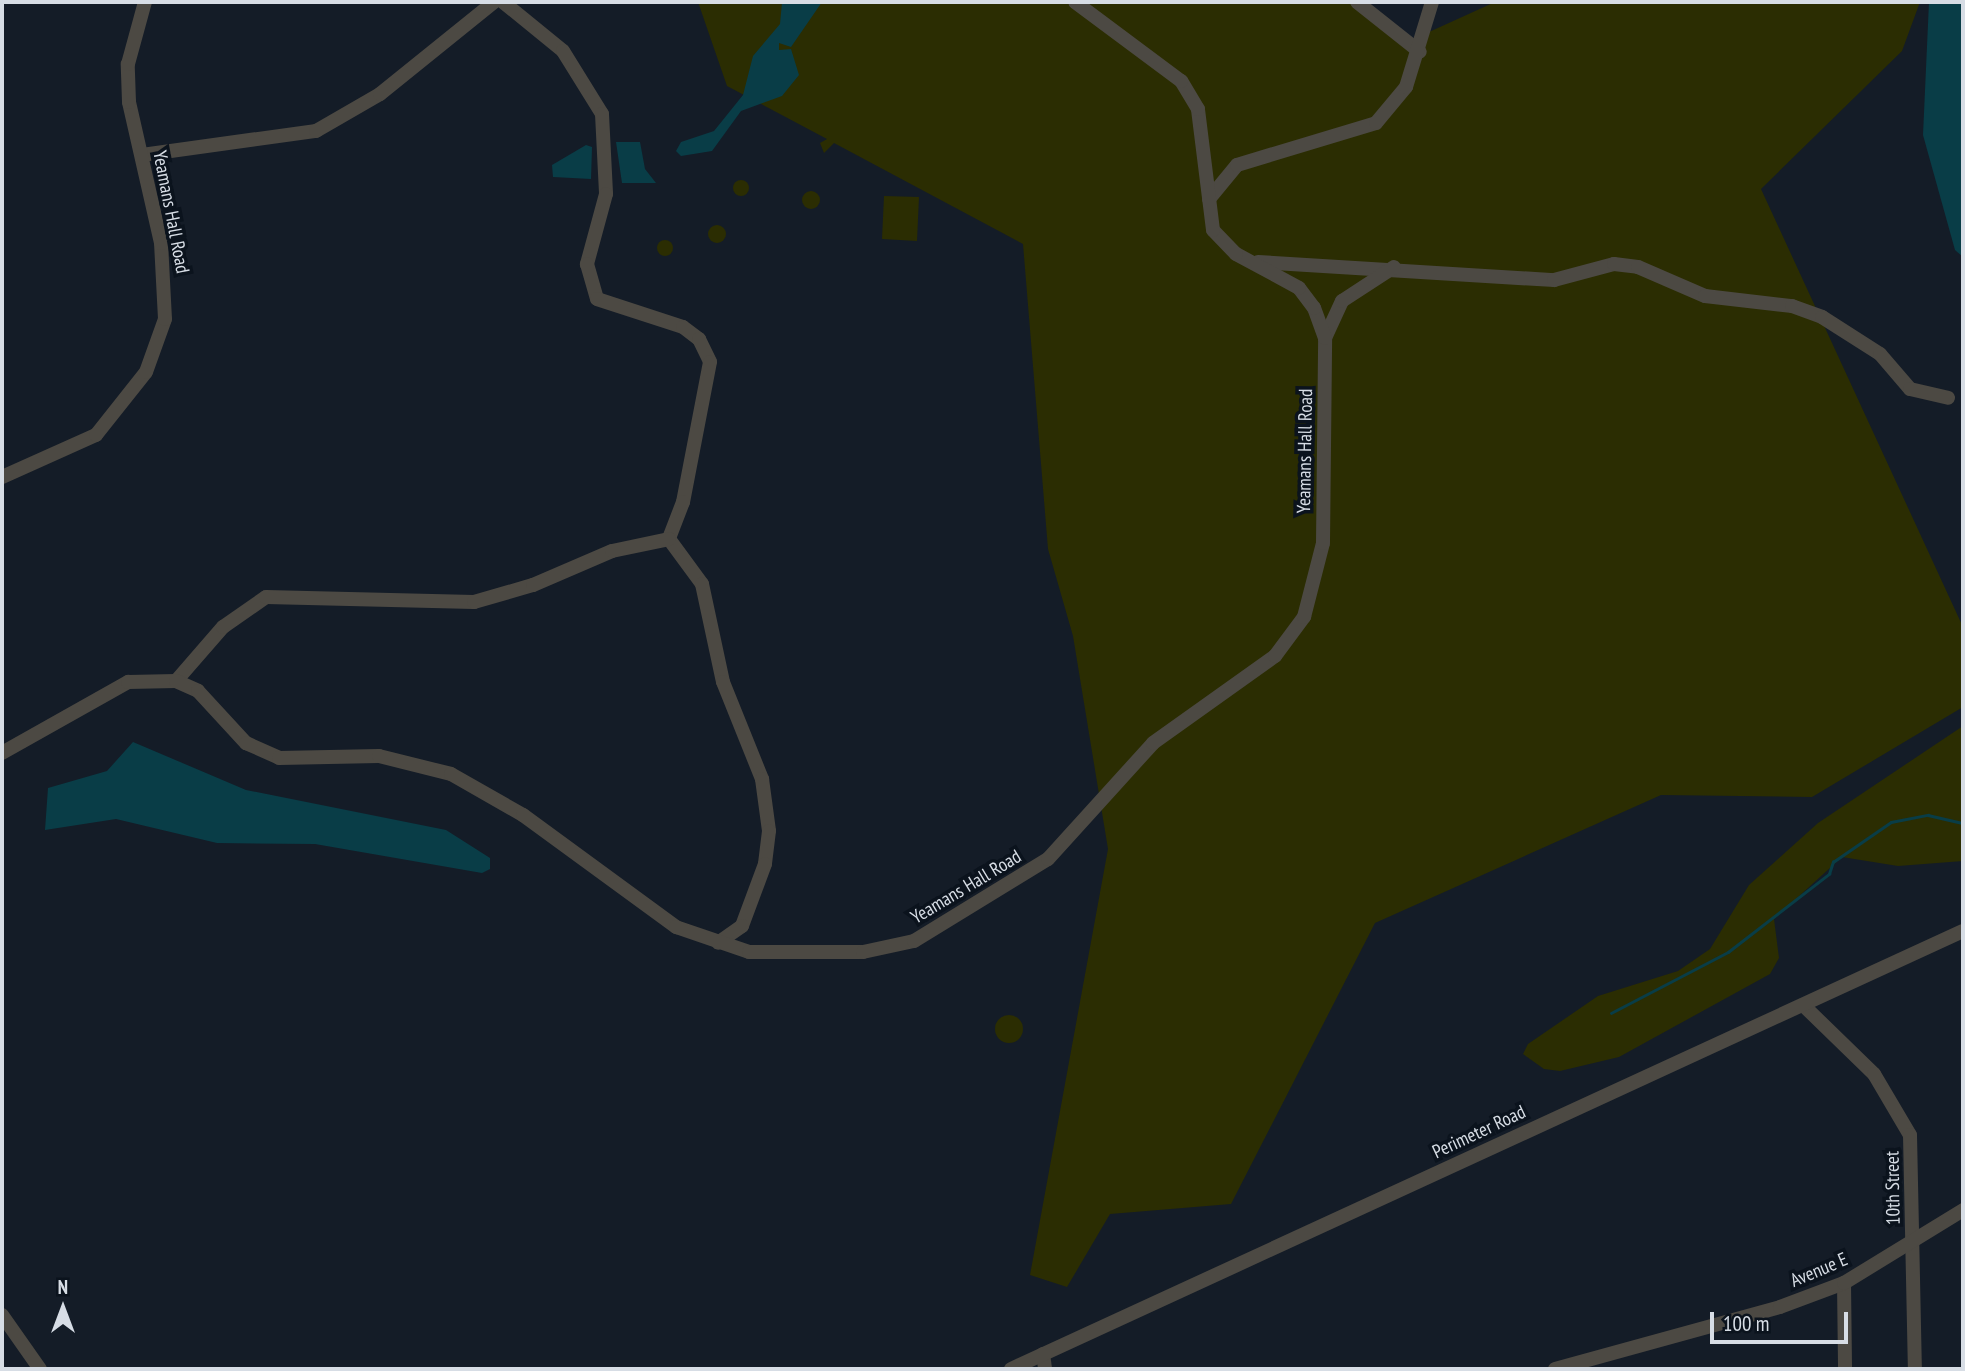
<!DOCTYPE html>
<style>
body{margin:0}
#map{position:relative;width:1965px;height:1371px;overflow:hidden;background:#141c27;font-family:"PT Sans Narrow",sans-serif}
div>[style]{position:absolute}
.green>*{inset:0;background:#2b2d02}
.round{border-radius:50%}
.water>*{inset:0;background:#093d47}
.stream>*{height:2.5px;margin:-1.25px;padding:0 1.25px;transform-origin:1.25px;border-radius:1.25px;background:#093d47}
.minor>*{height:14px;margin:-7px;padding:0 7px;transform-origin:7px;border-radius:7px;background:#4c4943}
span{translate:-50% -50%;white-space:nowrap;text-align:center;line-height:1.15;-webkit-text-stroke:7px #0b131d;paint-order:stroke}
.street-label{font-size:19px;color:#d7dde5}
.frame{position:absolute;inset:0;border:4px solid #d7dde5;pointer-events:none}
.north{position:absolute;left:28px;top:1273px;width:70px;height:70px;-webkit-text-stroke:5px #0b131d;paint-order:stroke;rotate:0deg;font-size:19px;font-weight:700;line-height:28px;text-align:center;color:#d7dde5}
.north::after{content:'';display:block;margin:auto;width:24px;height:32px;background:#d7dde5;clip-path:polygon(50% 0,100% 100%,50% 72%,0 100%)}
.scale{position:absolute;left:1710px;top:1312px;width:138px;height:32px;box-sizing:border-box;border:4px solid #d7dde5;border-top:0;padding-left:9px;font-size:21px;line-height:24px;white-space:nowrap;color:#d7dde5;-webkit-text-stroke:5px #0b131d;paint-order:stroke}
</style>
<div id="map">
<div class="green">
<div style="clip-path:polygon(698px 2px,1354px 2px,1407px 42px,1495px 2px,1920px 2px,1902px 51px,1761px 189px,1963px 627px,1963px 707px,1812px 797px,1661px 795px,1375px 923px,1231px 1204px,1110px 1214px,1067px 1287px,1030px 1275px,1108px 849px,1073px 636px,1048px 549px,1023px 244px,834px 143px,824px 153px,820px 143px,827px 139px,727px 86px)"></div>
<div class="round" style="left:733px;top:180px;width:16px;height:16px"></div>
<div class="round" style="left:802px;top:191px;width:18px;height:18px"></div>
<div style="clip-path:polygon(884px 196px,919px 197px,917px 241px,882px 239px)"></div>
<div class="round" style="left:708px;top:225px;width:18px;height:18px"></div>
<div class="round" style="left:657px;top:240px;width:16px;height:16px"></div>
<div style="clip-path:polygon(1963px 726px,1963px 861px,1898px 866px,1842px 857px,1774px 919px,1779px 958px,1770px 974px,1619px 1057px,1560px 1071px,1544px 1069px,1523px 1054px,1528px 1044px,1598px 996px,1678px 971px,1710px 949px,1749px 885px,1818px 823px)"></div>
<div class="round" style="left:995px;top:1015px;width:28px;height:28px"></div>
</div>
<div class="water">
<div style="clip-path:polygon(782px 2px,822px 2px,791px 47px,779px 43px,779px 50px,791px 49px,799px 75px,782px 96px,741px 111px,712px 151px,681px 156px,676px 151px,681px 142px,714px 131px,743px 95px,753px 56px,780px 24px)"></div>
<div style="clip-path:polygon(1929px 2px,1963px 2px,1963px 257px,1955px 250px,1923px 135px)"></div>
<div style="clip-path:polygon(616px 142px,640px 142px,645px 169px,656px 183px,622px 183px)"></div>
<div style="clip-path:polygon(586px 145px,592px 147px,591px 179px,553px 177px,552px 165px)"></div>
<div style="clip-path:polygon(133px 742px,246px 790px,446px 830px,490px 858px,490px 869px,482px 873px,315px 844px,217px 843px,116px 819px,45px 830px,48px 788px,107px 771px)"></div>
</div>
<div class="stream">
<div style="left:1611px;top:1013px;width:132px;rotate:-27.5deg"></div>
<div style="left:1728px;top:952px;width:128px;rotate:-37.7deg"></div>
<div style="left:1829px;top:874px;width:13px;rotate:-72deg"></div>
<div style="left:1833px;top:862px;width:70px;rotate:-34.6deg"></div>
<div style="left:1891px;top:822px;width:38px;rotate:-11deg"></div>
<div style="left:1928px;top:815px;width:36px;rotate:13deg"></div>
</div>
<div class="minor">
<div style="left:503px;top:2px;width:77px;rotate:39.2deg"></div>
<div style="left:563px;top:51px;width:74px;rotate:58.2deg"></div>
<div style="left:602px;top:114px;width:80px;rotate:87.1deg"></div>
<div style="left:606px;top:194px;width:73px;rotate:105.2deg"></div>
<div style="left:587px;top:264px;width:36px;rotate:74deg"></div>
<div style="left:597px;top:299px;width:90px;rotate:18deg"></div>
<div style="left:683px;top:327px;width:20px;rotate:37deg"></div>
<div style="left:699px;top:339px;width:25px;rotate:64deg"></div>
<div style="left:710px;top:362px;width:143px;rotate:100.9deg"></div>
<div style="left:683px;top:502px;width:40px;rotate:111deg"></div>
<div style="left:669px;top:539px;width:56px;rotate:53.7deg"></div>
<div style="left:702px;top:584px;width:100px;rotate:77.9deg"></div>
<div style="left:723px;top:682px;width:105px;rotate:68.1deg"></div>
<div style="left:762px;top:779px;width:52px;rotate:82.3deg"></div>
<div style="left:769px;top:831px;width:33px;rotate:97deg"></div>
<div style="left:765px;top:864px;width:66px;rotate:110.4deg"></div>
<div style="left:742px;top:926px;width:29px;rotate:145deg"></div>
<div style="left:1357px;top:2px;width:80px;rotate:38.4deg"></div>
<div style="left:142px;top:155px;width:176px;rotate:-7.9deg"></div>
<div style="left:316px;top:131px;width:74px;rotate:-30deg"></div>
<div style="left:380px;top:94px;width:146px;rotate:-38.9deg"></div>
<div style="left:1209px;top:199px;width:44px;rotate:-50.5deg"></div>
<div style="left:1237px;top:165px;width:145px;rotate:-16.8deg"></div>
<div style="left:1376px;top:123px;width:47px;rotate:-50.2deg"></div>
<div style="left:1406px;top:87px;width:89px;rotate:-73deg"></div>
<div style="left:1258px;top:262px;width:297px;rotate:3.5deg"></div>
<div style="left:1554px;top:280px;width:62px;rotate:-14.9deg"></div>
<div style="left:1614px;top:264px;width:24px;rotate:7deg"></div>
<div style="left:1638px;top:267px;width:73px;rotate:23.4deg"></div>
<div style="left:1705px;top:296px;width:88px;rotate:6.6deg"></div>
<div style="left:1792px;top:306px;width:32px;rotate:20deg"></div>
<div style="left:1822px;top:317px;width:69px;rotate:32.5deg"></div>
<div style="left:1880px;top:354px;width:46px;rotate:49.4deg"></div>
<div style="left:1910px;top:389px;width:39px;rotate:13deg"></div>
<div style="left:1325px;top:338px;width:41px;rotate:-65.3deg"></div>
<div style="left:1342px;top:301px;width:62px;rotate:-33.2deg"></div>
<div style="left:2px;top:477px;width:103px;rotate:-24.1deg"></div>
<div style="left:96px;top:435px;width:80px;rotate:-51.6deg"></div>
<div style="left:146px;top:372px;width:56px;rotate:-70.3deg"></div>
<div style="left:165px;top:319px;width:76px;rotate:-93deg"></div>
<div style="left:161px;top:243px;width:145px;rotate:-102.8deg"></div>
<div style="left:129px;top:102px;width:38px;rotate:-92deg"></div>
<div style="left:128px;top:64px;width:64px;rotate:-74.7deg"></div>
<div style="left:176px;top:681px;width:72px;rotate:-49deg"></div>
<div style="left:223px;top:627px;width:52px;rotate:-34.9deg"></div>
<div style="left:266px;top:597px;width:208px;rotate:1.4deg"></div>
<div style="left:474px;top:602px;width:61px;rotate:-16.1deg"></div>
<div style="left:533px;top:585px;width:86px;rotate:-23.3deg"></div>
<div style="left:612px;top:551px;width:58px;rotate:-11.9deg"></div>
<div style="left:2px;top:753px;width:145px;rotate:-29.4deg"></div>
<div style="left:128px;top:682px;width:48px;rotate:-1.2deg"></div>
<div style="left:176px;top:681px;width:24px;rotate:24deg"></div>
<div style="left:198px;top:691px;width:71px;rotate:47.3deg"></div>
<div style="left:246px;top:743px;width:36px;rotate:24deg"></div>
<div style="left:279px;top:758px;width:100px;rotate:-1.1deg"></div>
<div style="left:379px;top:756px;width:74px;rotate:14deg"></div>
<div style="left:451px;top:774px;width:83px;rotate:29.7deg"></div>
<div style="left:523px;top:815px;width:190px;rotate:36.2deg"></div>
<div style="left:676px;top:927px;width:77px;rotate:18.9deg"></div>
<div style="left:749px;top:952px;width:114px"></div>
<div style="left:863px;top:952px;width:52px;rotate:-12.2deg"></div>
<div style="left:914px;top:941px;width:157px;rotate:-31.5deg"></div>
<div style="left:1048px;top:859px;width:156px;rotate:-47.8deg"></div>
<div style="left:1153px;top:743px;width:150px;rotate:-35.5deg"></div>
<div style="left:1275px;top:656px;width:49px;rotate:-53.4deg"></div>
<div style="left:1304px;top:617px;width:76px;rotate:-75.6deg"></div>
<div style="left:1323px;top:543px;width:205px;rotate:-89.4deg"></div>
<div style="left:1325px;top:338px;width:32px;rotate:-110deg"></div>
<div style="left:1314px;top:308px;width:25px;rotate:-127deg"></div>
<div style="left:1299px;top:288px;width:72px;rotate:-151.6deg"></div>
<div style="left:1236px;top:254px;width:33px;rotate:-134deg"></div>
<div style="left:1213px;top:230px;width:122px;rotate:-97.1deg"></div>
<div style="left:1198px;top:109px;width:33px;rotate:-121deg"></div>
<div style="left:1181px;top:81px;width:132px;rotate:-143.3deg"></div>
<div style="left:1803px;top:1005px;width:99px;rotate:44.2deg"></div>
<div style="left:1874px;top:1074px;width:71px;rotate:59.5deg"></div>
<div style="left:1910px;top:1135px;width:234px;rotate:88.8deg"></div>
<div style="left:1844px;top:1283px;width:86px;rotate:89.3deg"></div>
<div style="left:2px;top:1315px;width:66px;rotate:54.9deg"></div>
<div style="left:1043px;top:1354px;width:15px;rotate:82deg"></div>
<div style="left:1011px;top:1369px;width:1048px;rotate:-24.71deg"></div>
<div style="left:1555px;top:1369px;width:233px;rotate:-15.4deg"></div>
<div style="left:1780px;top:1307px;width:68px;rotate:-20.6deg"></div>
<div style="left:1844px;top:1283px;width:140px;rotate:-31.5deg"></div>
</div>
<div class="street-label">
<span style="left:171px;top:212px;rotate:79deg">Yeamans Hall Road</span>
<span style="left:1305px;top:451px;rotate:-89deg">Yeamans Hall Road</span>
<span style="left:966px;top:887px;rotate:-31deg">Yeamans Hall Road</span>
<span style="left:1479px;top:1132px;rotate:-25deg">Perimeter Road</span>
<span style="left:1893px;top:1188px;rotate:-91deg">10th Street</span>
<span style="left:1819px;top:1270px;rotate:-23deg">Avenue E</span>
</div>
<div class="frame"></div>
<div class="north">N</div>
<div class="scale">100 m</div>
</div>
